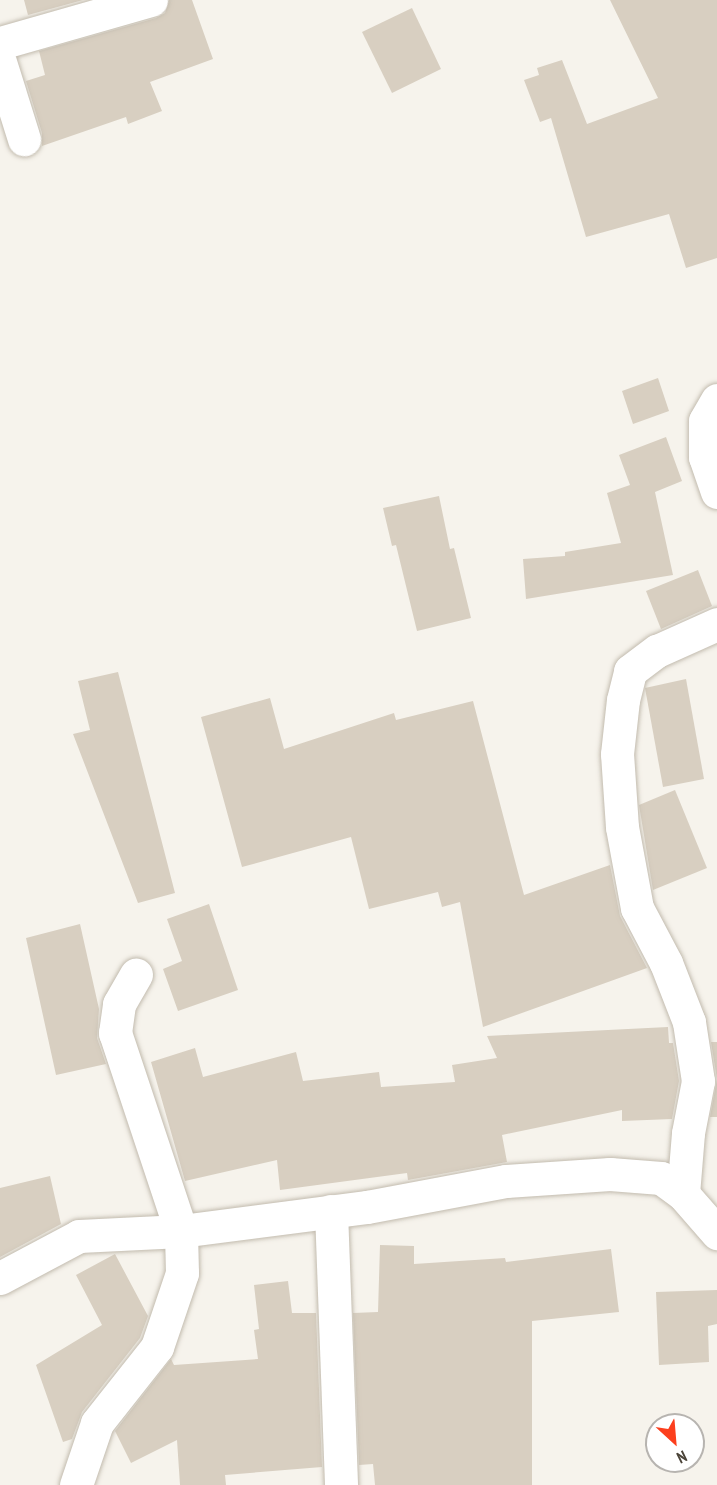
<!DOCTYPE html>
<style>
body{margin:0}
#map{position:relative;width:717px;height:1485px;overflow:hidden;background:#f6f3ec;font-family:"PT Sans Narrow",sans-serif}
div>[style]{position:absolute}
.building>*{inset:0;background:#d8cfc1}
.roads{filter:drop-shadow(0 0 2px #c2bbae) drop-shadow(0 0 2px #c2bbae)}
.minor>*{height:33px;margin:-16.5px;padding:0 16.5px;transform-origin:16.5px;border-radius:16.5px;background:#fff}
span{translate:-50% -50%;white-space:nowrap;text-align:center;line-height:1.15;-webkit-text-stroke:4.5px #fff;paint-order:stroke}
.north{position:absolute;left:645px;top:1413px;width:60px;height:60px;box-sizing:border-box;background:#fff;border:2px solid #b7b4b0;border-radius:50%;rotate:154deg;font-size:16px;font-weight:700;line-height:24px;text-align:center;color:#4b4439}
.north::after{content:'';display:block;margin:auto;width:21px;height:27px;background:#fc3f1d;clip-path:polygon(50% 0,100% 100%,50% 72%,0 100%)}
</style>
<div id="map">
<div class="building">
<div style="clip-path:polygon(24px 0,83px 0,28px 15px)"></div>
<div style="clip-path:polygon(169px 0,192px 0,213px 59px,150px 82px,162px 111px,128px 124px,126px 117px,42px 146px,42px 133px,26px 81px,45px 75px,39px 51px,156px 18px,165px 13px)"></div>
<div style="clip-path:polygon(610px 0,717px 0,717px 258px,686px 268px,669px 214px,586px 237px,551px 118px,540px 122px,524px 80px,539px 75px,537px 68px,562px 60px,587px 124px,658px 98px)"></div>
<div style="clip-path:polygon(412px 8px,441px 69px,392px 93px,362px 32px)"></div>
<div style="clip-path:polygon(658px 378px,669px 411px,633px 424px,622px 391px)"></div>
<div style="clip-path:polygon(666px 437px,682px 481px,655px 492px,673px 575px,526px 599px,523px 559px,565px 556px,565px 552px,621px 543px,607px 493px,630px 485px,619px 455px)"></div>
<div style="clip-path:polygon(439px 496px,450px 549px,454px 548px,471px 618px,417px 631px,396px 545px,392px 546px,383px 508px)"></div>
<div style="clip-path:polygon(698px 570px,712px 606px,661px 629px,646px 591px)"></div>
<div style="clip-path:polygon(118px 672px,175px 893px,138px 903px,73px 734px,90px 730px,78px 681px)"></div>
<div style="clip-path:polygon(686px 679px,704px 779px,663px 787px,645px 688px)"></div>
<div style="clip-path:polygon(270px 698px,284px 749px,394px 713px,396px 720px,473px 701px,524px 895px,610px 865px,620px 916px,647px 968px,483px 1027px,460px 902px,442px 907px,438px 892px,369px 909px,351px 837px,242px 867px,201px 717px)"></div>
<div style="clip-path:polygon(675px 790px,707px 868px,653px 890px,639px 805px)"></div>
<div style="clip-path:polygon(209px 904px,238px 990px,178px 1011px,163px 969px,182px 961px,167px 919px)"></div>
<div style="clip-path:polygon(80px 924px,99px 1009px,97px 1038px,106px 1064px,56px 1075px,26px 938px)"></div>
<div style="clip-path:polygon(668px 1027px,669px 1043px,673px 1043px,679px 1081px,672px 1119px,622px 1121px,622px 1110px,502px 1135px,507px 1162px,408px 1180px,407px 1173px,280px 1190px,277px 1160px,185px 1181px,151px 1062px,195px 1048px,203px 1077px,296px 1052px,303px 1081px,379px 1072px,381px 1087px,455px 1082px,452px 1065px,497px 1058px,487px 1036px)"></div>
<div style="clip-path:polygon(711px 1042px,717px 1042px,717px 1117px,710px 1117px,717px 1079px)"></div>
<div style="clip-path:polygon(50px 1176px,61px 1224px,0 1257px,0 1188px)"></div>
<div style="clip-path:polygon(380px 1245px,414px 1246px,414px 1264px,505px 1258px,506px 1262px,611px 1249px,619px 1312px,532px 1321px,532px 1485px,375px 1485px,373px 1464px,359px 1465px,353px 1313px,378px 1312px)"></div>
<div style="clip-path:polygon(115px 1254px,148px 1316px,140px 1338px,82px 1412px,72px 1439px,63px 1442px,36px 1365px,102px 1325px,76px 1275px)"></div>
<div style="clip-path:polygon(288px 1281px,292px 1313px,316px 1313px,322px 1467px,225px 1475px,226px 1485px,180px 1485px,177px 1440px,131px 1463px,115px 1431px,171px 1359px,174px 1365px,258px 1359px,254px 1330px,259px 1329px,254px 1285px)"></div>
<div style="clip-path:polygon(717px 1290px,717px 1324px,708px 1326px,709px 1362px,659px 1365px,656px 1292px)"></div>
</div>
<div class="roads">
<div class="minor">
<div style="left:0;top:43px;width:157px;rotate:-15.9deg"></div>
<div style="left:0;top:62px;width:81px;rotate:72.7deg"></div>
<div style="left:717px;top:400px;width:24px;rotate:120deg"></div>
<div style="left:705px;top:421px;width:36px;rotate:90deg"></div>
<div style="left:705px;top:457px;width:37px;rotate:71deg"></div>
<div style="left:683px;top:1194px;width:61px;rotate:-85.3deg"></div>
<div style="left:688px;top:1133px;width:53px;rotate:-79.1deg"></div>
<div style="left:698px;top:1081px;width:60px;rotate:-98.7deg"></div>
<div style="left:689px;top:1022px;width:63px;rotate:-111.3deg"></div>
<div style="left:666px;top:963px;width:62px;rotate:-117.8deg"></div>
<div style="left:637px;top:908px;width:82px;rotate:-100.5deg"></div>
<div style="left:622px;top:827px;width:73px;rotate:-93.9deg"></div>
<div style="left:617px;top:754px;width:54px;rotate:-83.7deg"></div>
<div style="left:623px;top:700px;width:30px;rotate:-76deg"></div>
<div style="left:630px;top:671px;width:34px;rotate:-37deg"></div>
<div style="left:657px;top:651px;width:66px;rotate:-24.2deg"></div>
<div style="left:331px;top:1211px;width:274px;rotate:87.9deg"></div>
<div style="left:0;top:1278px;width:89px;rotate:-28deg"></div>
<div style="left:79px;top:1236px;width:102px;rotate:-2.8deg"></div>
<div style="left:181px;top:1231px;width:188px;rotate:-7.4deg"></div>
<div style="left:367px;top:1207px;width:141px;rotate:-10.6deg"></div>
<div style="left:506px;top:1181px;width:104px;rotate:-3.9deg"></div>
<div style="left:610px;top:1174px;width:51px;rotate:4.5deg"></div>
<div style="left:661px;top:1178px;width:27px;rotate:36deg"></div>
<div style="left:683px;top:1194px;width:52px;rotate:48.9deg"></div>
<div style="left:76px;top:1485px;width:65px;rotate:-71.3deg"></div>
<div style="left:97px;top:1423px;width:97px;rotate:-51.7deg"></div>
<div style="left:157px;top:1347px;width:78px;rotate:-71.3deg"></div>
<div style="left:182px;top:1273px;width:42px;rotate:-91.4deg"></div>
<div style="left:181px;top:1231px;width:209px;rotate:-108.4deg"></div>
<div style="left:115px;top:1033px;width:29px;rotate:-82deg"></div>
<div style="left:119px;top:1004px;width:34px;rotate:-60deg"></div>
</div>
</div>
<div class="north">N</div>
</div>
